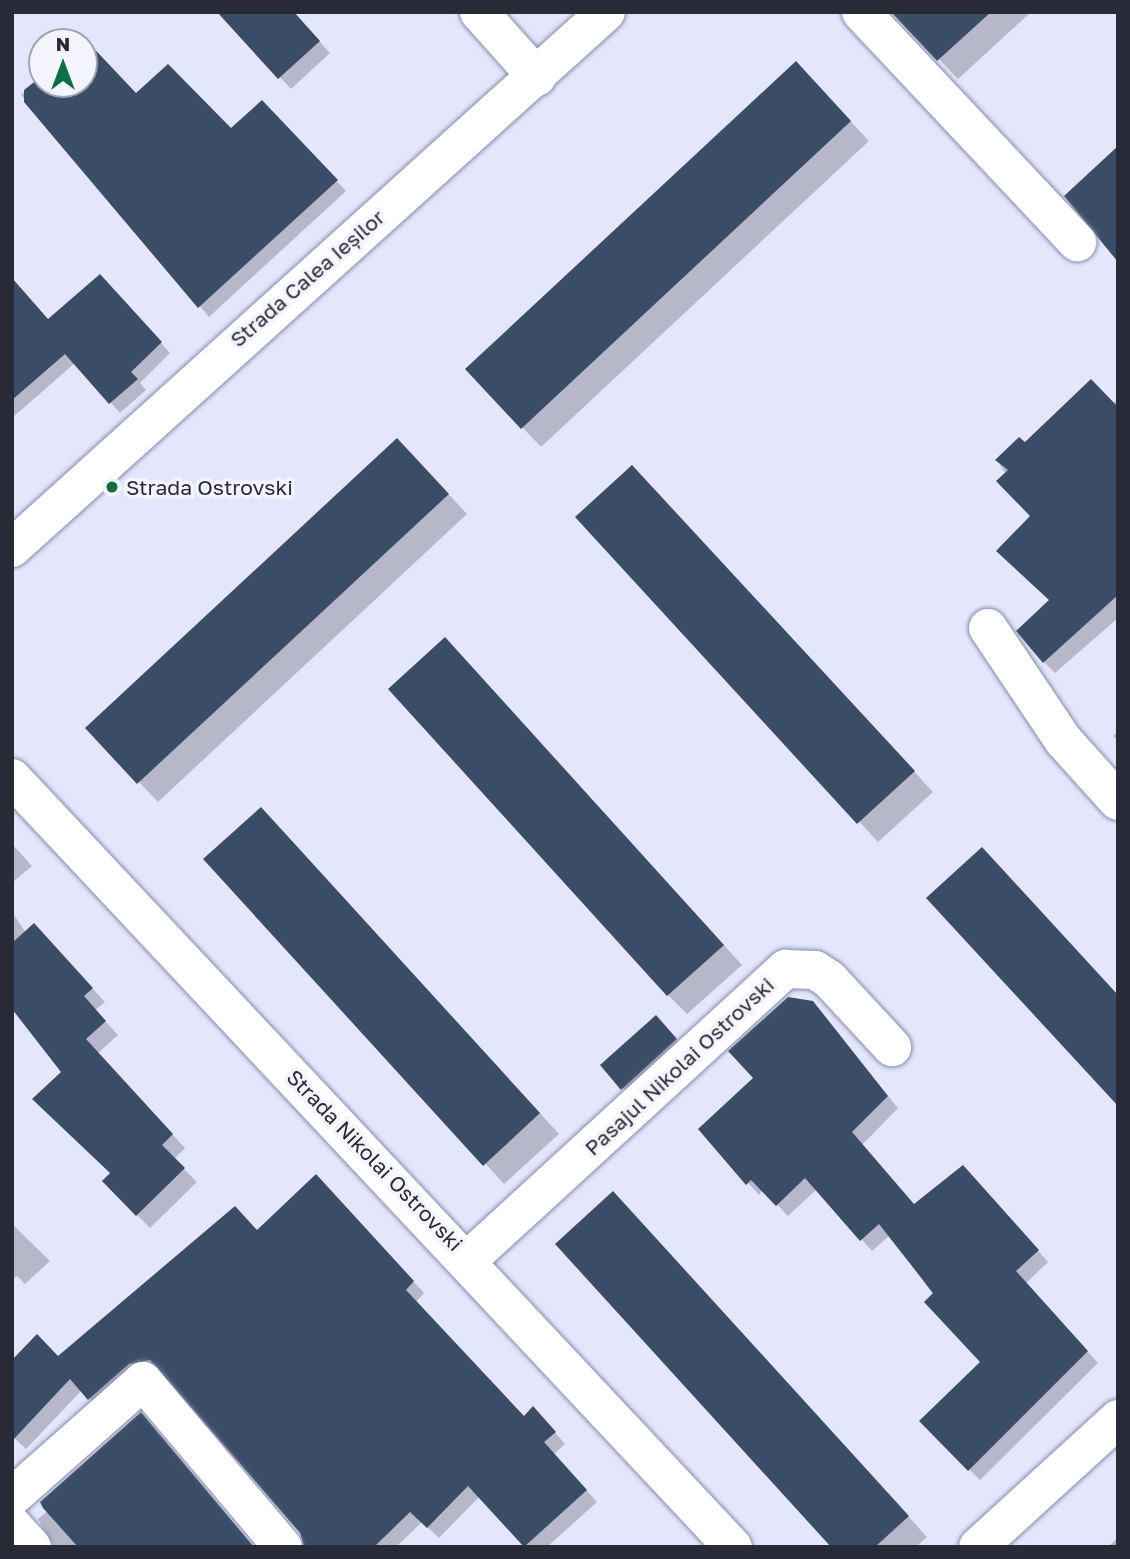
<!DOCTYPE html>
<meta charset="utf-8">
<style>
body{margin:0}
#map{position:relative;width:1130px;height:1559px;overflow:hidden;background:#e4e7fc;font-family:"Golos Text",sans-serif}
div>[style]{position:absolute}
.shadow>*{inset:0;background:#0003}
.building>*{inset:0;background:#3b4d66}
.roads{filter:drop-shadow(0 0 2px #878baa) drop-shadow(0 0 2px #878baa)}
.minor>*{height:38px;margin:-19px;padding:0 19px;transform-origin:19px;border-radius:19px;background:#fff}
.tertiary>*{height:38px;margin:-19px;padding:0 19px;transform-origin:19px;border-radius:19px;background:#fff}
.dots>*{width:19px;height:19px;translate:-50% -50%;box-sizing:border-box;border:4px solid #f4f5fc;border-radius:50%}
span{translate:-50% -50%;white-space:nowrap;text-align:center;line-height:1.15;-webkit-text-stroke:7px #f4f5fc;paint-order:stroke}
.street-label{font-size:21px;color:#282a37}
.poi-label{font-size:21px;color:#282a37}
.left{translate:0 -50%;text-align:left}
.frame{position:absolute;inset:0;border:14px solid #282a37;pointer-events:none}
.north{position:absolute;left:28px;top:28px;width:70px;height:70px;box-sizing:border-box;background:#f4f5fc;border:2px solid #a2a4ad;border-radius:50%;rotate:0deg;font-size:19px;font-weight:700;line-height:28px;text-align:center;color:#282a37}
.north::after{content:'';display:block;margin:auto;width:24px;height:32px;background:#116e43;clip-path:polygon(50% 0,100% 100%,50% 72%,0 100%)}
</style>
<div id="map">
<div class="shadow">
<div style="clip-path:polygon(293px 12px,330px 53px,291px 89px,222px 16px)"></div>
<div style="clip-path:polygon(894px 12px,1031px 12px,958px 79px)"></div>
<div style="clip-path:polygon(84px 40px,136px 95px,169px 65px,231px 130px,262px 103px,346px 191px,209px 317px,21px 95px,42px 77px,42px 84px,84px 84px)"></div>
<div style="clip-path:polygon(815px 83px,869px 141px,541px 447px,522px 427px)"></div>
<div style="clip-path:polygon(12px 279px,49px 321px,109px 286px,170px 353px,140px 383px,146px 390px,120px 413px,75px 363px,12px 418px)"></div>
<div style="clip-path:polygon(1118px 400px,1118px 618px,1055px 673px,1044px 662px,1051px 600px,1032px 516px,997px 460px)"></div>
<div style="clip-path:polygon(417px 460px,467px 514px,158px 802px,139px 782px)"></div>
<div style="clip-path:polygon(651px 487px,933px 792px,878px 842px,578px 517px)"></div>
<div style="clip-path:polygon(464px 659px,742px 965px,687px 1014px,668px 995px)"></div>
<div style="clip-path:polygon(1118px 731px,1118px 741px,1113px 736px)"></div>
<div style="clip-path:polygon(280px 828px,559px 1134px,504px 1184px,206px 859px)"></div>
<div style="clip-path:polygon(12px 844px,32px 866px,12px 883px)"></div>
<div style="clip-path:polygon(12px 912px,26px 933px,47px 939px,105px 1002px,95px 1010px,118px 1035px,98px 1053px,185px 1148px,174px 1159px,197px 1182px,150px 1228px,104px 1181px,112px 1173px,64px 1072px,12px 1008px)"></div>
<div style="clip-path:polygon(812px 1003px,898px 1108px,862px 1145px,915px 1206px,974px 1178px,1048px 1262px,1026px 1283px,1098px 1363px,980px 1480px,921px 1421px,982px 1362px,890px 1235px,872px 1251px,817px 1189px,788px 1216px,763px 1190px,759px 1195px,700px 1129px,756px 1078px)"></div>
<div style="clip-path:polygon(666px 1028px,686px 1050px,633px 1099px,602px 1065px)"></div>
<div style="clip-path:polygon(327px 1188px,424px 1293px,416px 1302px,525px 1418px,544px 1420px,565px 1444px,554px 1454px,597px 1502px,547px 1547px,525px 1547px,480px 1496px,439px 1538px,422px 1522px,396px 1547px,333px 1547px,301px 1532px,170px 1376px,101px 1410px,82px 1390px,26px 1449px,12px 1436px,59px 1358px)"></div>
<div style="clip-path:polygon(632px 1213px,927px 1537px,916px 1547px,834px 1547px)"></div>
<div style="clip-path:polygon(12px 1224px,50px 1261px,25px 1284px,17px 1276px,12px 1280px)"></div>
<div style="clip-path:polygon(152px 1426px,254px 1547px,54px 1547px,38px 1519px)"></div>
<div style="clip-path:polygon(1118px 1538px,1118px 1547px,1107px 1547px)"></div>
</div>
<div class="building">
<div style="clip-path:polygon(217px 12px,294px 12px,320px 41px,278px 79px)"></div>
<div style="clip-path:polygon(891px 12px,991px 12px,937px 61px)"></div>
<div style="clip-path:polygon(84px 38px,136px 93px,168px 64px,231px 128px,262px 100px,338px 180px,198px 308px,24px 102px,24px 90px,42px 76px,42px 84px,84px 84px)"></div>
<div style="clip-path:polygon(796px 61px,851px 121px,521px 429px,465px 369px)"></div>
<div style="clip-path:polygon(1118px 146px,1118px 262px,1064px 196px)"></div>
<div style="clip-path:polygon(100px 274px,162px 342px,131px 372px,138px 379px,109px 404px,65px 354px,12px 400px,12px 278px,48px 319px)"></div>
<div style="clip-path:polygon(1091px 379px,1118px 407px,1118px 595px,1043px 663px,1016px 631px,1049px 600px,996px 551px,1030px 516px,996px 481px,1008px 470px,995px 460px,1019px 437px,1025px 442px)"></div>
<div style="clip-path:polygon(397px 438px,449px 494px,137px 784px,85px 728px)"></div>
<div style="clip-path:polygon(632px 465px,915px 771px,857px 824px,575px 517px)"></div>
<div style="clip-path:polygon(445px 637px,724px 945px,667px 996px,388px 689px)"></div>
<div style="clip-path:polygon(261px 807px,540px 1113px,483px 1166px,203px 859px)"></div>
<div style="clip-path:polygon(982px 847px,1118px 995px,1118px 1106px,926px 898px)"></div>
<div style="clip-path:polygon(34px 923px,93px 988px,84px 996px,106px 1021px,86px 1039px,173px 1134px,162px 1145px,185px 1168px,136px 1216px,102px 1181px,110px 1173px,32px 1099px,61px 1072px,12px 1009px,12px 943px)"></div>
<div style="clip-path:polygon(788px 997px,813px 1001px,888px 1096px,852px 1132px,914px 1204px,963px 1165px,1039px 1250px,1016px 1271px,1088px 1351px,968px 1471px,919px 1421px,980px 1362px,924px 1302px,933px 1293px,879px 1224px,860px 1241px,805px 1178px,776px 1206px,751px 1180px,746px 1185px,698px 1129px,753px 1078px,728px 1051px)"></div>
<div style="clip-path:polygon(656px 1015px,677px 1039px,621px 1090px,600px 1065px)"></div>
<div style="clip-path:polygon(316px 1174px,414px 1281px,406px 1290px,524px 1416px,533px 1406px,556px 1432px,544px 1442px,587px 1490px,524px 1547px,468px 1486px,427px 1528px,410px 1512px,374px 1547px,304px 1547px,300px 1533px,150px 1360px,129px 1364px,88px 1400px,70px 1379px,12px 1441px,12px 1360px,37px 1334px,58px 1356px,235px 1206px,257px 1230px)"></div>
<div style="clip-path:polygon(613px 1191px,909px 1516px,875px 1547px,831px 1547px,555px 1244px)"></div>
<div style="clip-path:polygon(141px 1412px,254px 1547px,78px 1547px,43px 1508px,40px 1502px)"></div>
</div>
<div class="roads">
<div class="minor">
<div style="left:479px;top:12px;width:87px;rotate:48.3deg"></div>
<div style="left:861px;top:12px;width:316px;rotate:46.8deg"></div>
<div style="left:988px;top:628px;width:135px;rotate:56.2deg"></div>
<div style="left:1063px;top:740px;width:82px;rotate:48deg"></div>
<div style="left:12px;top:778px;width:1054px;rotate:46.85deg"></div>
<div style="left:469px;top:1259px;width:430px;rotate:-42.5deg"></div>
<div style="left:786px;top:969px;width:29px;rotate:2deg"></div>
<div style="left:815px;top:970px;width:17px;rotate:33deg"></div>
<div style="left:829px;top:979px;width:93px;rotate:47.2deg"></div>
<div style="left:12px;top:1497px;width:175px;rotate:-41.5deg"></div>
<div style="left:143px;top:1381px;width:217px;rotate:49.9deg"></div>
<div style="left:12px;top:1525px;width:30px;rotate:48deg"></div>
<div style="left:978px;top:1547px;width:190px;rotate:-42.4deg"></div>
</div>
<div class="tertiary">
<div style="left:12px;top:548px;width:800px;rotate:-42.06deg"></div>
</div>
</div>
<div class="dots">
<div style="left:112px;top:487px;background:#116e43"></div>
</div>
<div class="street-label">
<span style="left:307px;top:278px;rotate:-41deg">Strada Calea Ieșilor</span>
<span style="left:679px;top:1066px;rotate:-43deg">Pasajul Nikolai Ostrovski</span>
<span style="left:375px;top:1160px;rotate:46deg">Strada Nikolai Ostrovski</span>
</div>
<div class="poi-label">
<span class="left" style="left:126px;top:487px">Strada Ostrovski</span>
</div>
<div class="frame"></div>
<div class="north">N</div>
</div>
